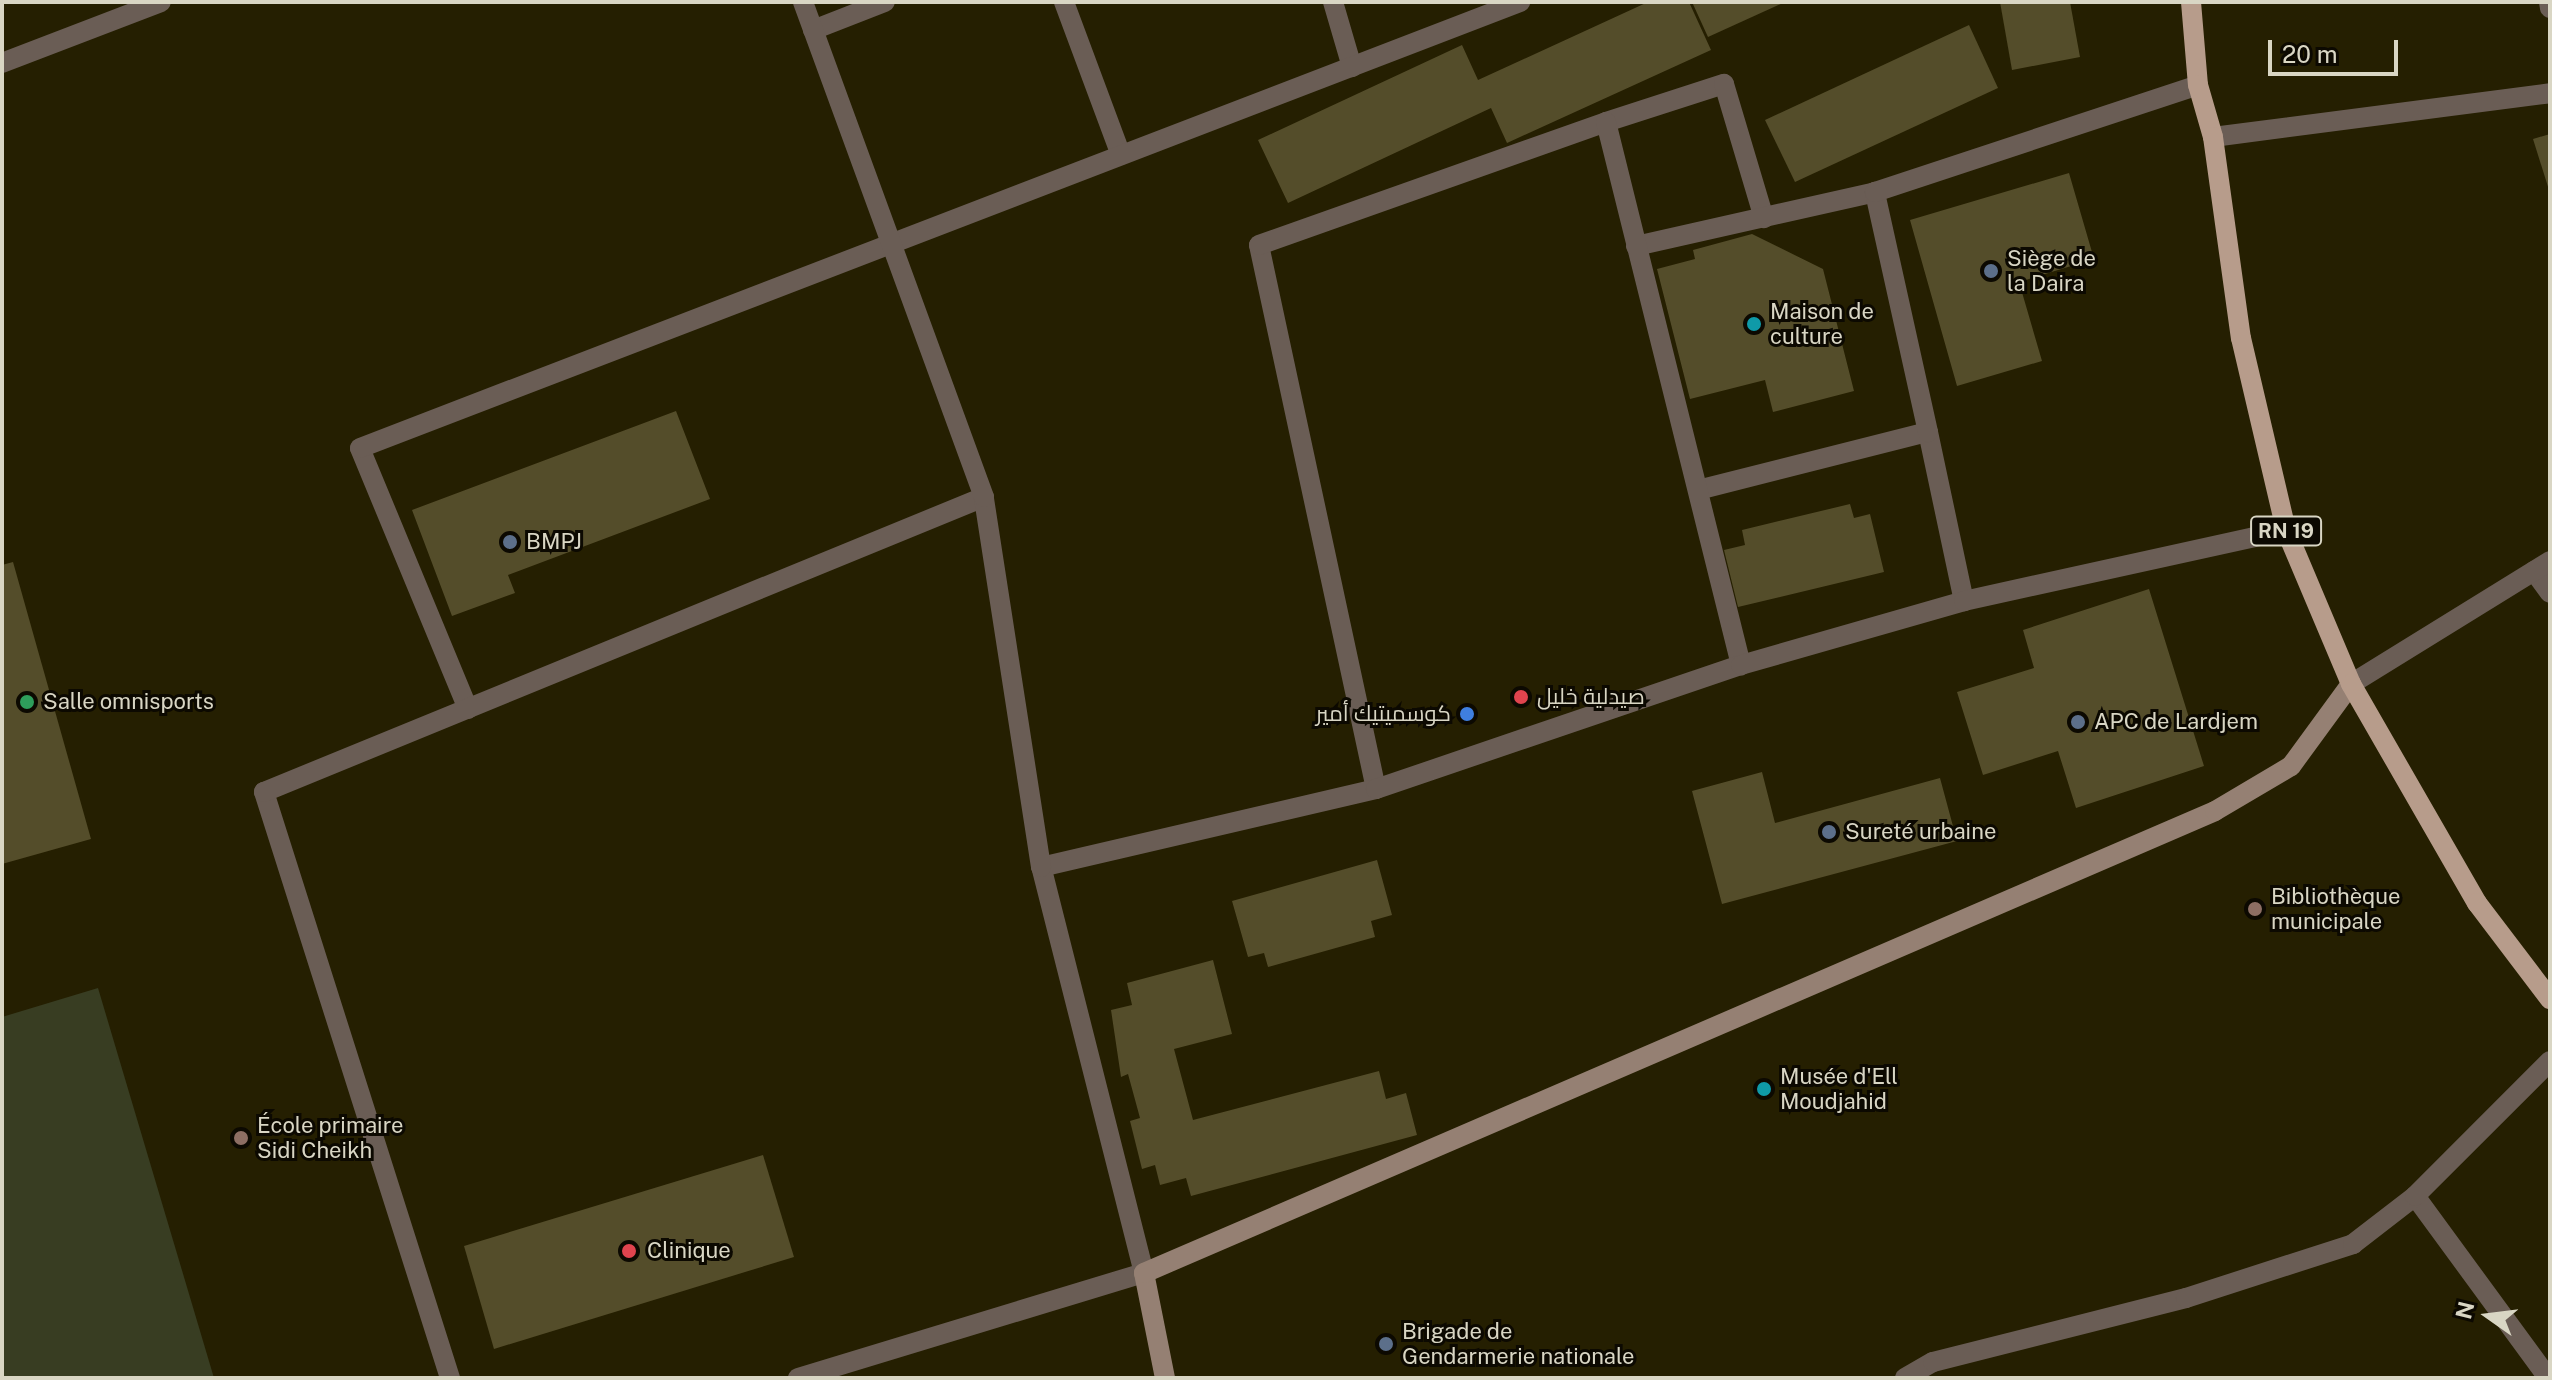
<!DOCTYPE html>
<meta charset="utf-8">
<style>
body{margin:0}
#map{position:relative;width:2552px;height:1380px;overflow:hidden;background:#251f01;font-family:"Public Sans",Cairo,sans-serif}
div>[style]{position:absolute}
.green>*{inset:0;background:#383d22}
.building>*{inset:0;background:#544d2a}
.minor>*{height:20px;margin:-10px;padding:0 10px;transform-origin:10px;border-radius:10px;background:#6a5d55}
.secondary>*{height:20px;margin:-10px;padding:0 10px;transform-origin:10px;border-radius:10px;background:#958073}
.primary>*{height:20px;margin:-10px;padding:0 10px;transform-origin:10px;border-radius:10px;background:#b79c8b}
.dots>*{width:22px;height:22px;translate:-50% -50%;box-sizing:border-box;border:4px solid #0c0901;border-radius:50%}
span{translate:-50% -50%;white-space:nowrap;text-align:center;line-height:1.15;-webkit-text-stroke:6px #0c0901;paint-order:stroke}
.shield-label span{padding:2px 6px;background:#0c0901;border:2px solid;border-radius:6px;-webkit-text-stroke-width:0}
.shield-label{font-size:20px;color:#d9d6c4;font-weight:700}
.poi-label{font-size:22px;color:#d9d6c4}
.left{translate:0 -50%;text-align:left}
.right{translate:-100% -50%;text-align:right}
.frame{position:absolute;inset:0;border:4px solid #d9d6c4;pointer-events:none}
.north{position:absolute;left:2448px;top:1276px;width:80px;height:80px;-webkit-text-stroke:6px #0c0901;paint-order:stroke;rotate:284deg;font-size:22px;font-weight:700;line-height:32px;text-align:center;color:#d9d6c4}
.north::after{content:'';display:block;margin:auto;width:28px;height:36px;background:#d9d6c4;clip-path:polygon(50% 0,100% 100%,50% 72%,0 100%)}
.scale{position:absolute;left:2268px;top:40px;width:130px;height:36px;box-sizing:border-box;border:4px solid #d9d6c4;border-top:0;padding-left:10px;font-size:24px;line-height:28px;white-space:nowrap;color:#d9d6c4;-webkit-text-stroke:6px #0c0901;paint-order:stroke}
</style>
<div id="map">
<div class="green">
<div style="clip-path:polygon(98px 988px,214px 1378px,2px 1378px,2px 1017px)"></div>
</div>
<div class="building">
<div style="clip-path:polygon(1648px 2px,1689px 2px,1711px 50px,1507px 143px,1491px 108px,1288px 203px,1258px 140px,1462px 45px,1478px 80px)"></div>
<div style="clip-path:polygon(1692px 2px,1785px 2px,1708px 37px)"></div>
<div style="clip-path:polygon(2000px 2px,2070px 2px,2080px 57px,2012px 70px)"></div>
<div style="clip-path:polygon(1969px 25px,1998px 88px,1795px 182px,1765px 120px)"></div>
<div style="clip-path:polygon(2550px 134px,2550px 190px,2549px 190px,2533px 139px)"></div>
<div style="clip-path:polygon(2069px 173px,2094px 259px,2019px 282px,2042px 361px,1957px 386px,1910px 220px)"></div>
<div style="clip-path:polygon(1752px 234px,1823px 269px,1854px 391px,1773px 412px,1765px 380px,1690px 399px,1657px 269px,1695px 259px,1693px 250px)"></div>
<div style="clip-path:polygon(676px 411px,710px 499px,508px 575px,515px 593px,452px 616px,412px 510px)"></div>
<div style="clip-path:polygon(1850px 504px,1854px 518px,1870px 514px,1884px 572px,1738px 607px,1724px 550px,1745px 545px,1742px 530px)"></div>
<div style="clip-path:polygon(13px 562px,91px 839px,2px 864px,2px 565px)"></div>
<div style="clip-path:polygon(2149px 589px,2204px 766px,2076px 808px,2058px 751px,1983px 775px,1957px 692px,2034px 668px,2023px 630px)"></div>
<div style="clip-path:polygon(1762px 772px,1775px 823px,1940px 778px,1957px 841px,1722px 904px,1692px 791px)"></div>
<div style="clip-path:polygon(1377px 860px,1392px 915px,1371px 921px,1375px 937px,1268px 967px,1264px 953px,1248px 957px,1232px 901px)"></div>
<div style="clip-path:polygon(1213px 960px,1232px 1034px,1174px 1049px,1193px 1120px,1379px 1071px,1386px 1099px,1406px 1093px,1417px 1135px,1191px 1196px,1186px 1178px,1160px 1185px,1155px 1165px,1142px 1169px,1130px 1121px,1140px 1118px,1128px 1074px,1121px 1077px,1111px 1010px,1132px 1005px,1127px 983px)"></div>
<div style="clip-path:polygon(763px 1155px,794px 1257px,494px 1349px,464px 1246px)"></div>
</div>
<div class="minor">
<div style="left:1064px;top:2px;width:163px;rotate:69.6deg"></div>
<div style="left:1333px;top:2px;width:68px;rotate:73.7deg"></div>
<div style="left:2549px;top:2px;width:6px;rotate:81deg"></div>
<div style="left:813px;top:30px;width:77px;rotate:-21.3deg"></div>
<div style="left:2px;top:63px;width:170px;rotate:-21deg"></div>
<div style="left:1606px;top:122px;width:124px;rotate:-17.9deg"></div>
<div style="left:1724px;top:84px;width:140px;rotate:73.4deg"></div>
<div style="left:2213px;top:137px;width:340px;rotate:-7.4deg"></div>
<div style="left:1636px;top:246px;width:245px;rotate:-12.7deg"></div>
<div style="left:1928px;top:432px;width:173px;rotate:78deg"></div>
<div style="left:1698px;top:490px;width:237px;rotate:-14.2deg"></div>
<div style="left:1928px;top:432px;width:246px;rotate:-102.5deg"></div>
<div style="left:1875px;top:192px;width:340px;rotate:-18.3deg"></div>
<div style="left:2534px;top:571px;width:27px;rotate:54deg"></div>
<div style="left:2351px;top:684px;width:234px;rotate:-31.7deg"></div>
<div style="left:468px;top:709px;width:282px;rotate:-112.5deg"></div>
<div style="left:360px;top:448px;width:1243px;rotate:-21.03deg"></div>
<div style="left:1376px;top:789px;width:556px;rotate:-102.14deg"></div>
<div style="left:1259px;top:245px;width:368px;rotate:-19.5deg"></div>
<div style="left:1606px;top:122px;width:560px;rotate:76.04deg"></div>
<div style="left:1041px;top:867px;width:344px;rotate:-13.1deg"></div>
<div style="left:1376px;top:789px;width:385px;rotate:-18.8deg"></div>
<div style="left:1741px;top:665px;width:232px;rotate:-16deg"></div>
<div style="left:1964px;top:601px;width:330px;rotate:-12.4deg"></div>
<div style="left:2415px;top:1196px;width:225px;rotate:53.8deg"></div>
<div style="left:450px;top:1378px;width:615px;rotate:-107.61deg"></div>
<div style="left:264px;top:792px;width:778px;rotate:-22.28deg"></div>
<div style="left:798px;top:1378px;width:362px;rotate:-16.9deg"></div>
<div style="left:1144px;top:1273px;width:419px;rotate:-104.2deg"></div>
<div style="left:1041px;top:867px;width:374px;rotate:-98.8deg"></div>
<div style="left:984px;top:497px;width:527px;rotate:-110.09deg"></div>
<div style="left:1905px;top:1378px;width:32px;rotate:-30deg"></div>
<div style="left:1933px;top:1362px;width:261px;rotate:-14.2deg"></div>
<div style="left:2186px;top:1298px;width:176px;rotate:-17.9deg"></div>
<div style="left:2353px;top:1244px;width:78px;rotate:-37.7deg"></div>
<div style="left:2415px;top:1196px;width:191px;rotate:-45deg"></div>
</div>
<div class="secondary">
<div style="left:1165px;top:1378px;width:107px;rotate:-101.3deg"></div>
<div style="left:1144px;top:1273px;width:1166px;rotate:-23.33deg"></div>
<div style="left:2215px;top:811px;width:88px;rotate:-30.6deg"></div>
<div style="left:2291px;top:766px;width:102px;rotate:-53.8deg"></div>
</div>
<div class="primary">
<div style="left:2191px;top:2px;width:83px;rotate:85.2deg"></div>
<div style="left:2198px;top:85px;width:54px;rotate:73.9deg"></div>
<div style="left:2213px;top:137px;width:203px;rotate:82.1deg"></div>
<div style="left:2241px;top:338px;width:197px;rotate:76.8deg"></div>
<div style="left:2286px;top:530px;width:167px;rotate:67.1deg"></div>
<div style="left:2351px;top:684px;width:253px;rotate:60.1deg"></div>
<div style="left:2477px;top:903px;width:121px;rotate:52.8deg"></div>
</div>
<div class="dots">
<div style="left:1991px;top:271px;background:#5c6f8a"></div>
<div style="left:1754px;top:324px;background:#0f9aa8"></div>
<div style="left:510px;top:542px;background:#5c6f8a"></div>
<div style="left:1521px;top:697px;background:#e0444e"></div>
<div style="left:27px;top:702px;background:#2e9e5b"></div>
<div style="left:1467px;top:714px;background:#3f7fe0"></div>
<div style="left:2078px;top:722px;background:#5c6f8a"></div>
<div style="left:1829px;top:832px;background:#5c6f8a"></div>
<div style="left:2255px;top:909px;background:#8d6e63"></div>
<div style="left:1764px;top:1089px;background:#0f9aa8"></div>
<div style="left:241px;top:1138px;background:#8d6e63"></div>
<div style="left:629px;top:1251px;background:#e0444e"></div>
<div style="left:1386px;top:1344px;background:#5c6f8a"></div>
</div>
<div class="shield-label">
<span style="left:2286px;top:531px">RN 19</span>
</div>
<div class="poi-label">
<span class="left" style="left:2007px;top:271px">Siège de<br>la Daira</span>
<span class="left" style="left:1770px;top:324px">Maison de<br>culture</span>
<span class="left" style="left:526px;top:542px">BMPJ</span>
<span class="left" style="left:1537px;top:697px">صيدلية خليل</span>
<span class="left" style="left:43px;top:702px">Salle omnisports</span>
<span class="right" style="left:1451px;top:714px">كوسميتيك أمير</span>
<span class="left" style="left:2094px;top:722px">APC de Lardjem</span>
<span class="left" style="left:1845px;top:832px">Sureté urbaine</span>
<span class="left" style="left:2271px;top:909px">Bibliothèque<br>municipale</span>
<span class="left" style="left:1780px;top:1089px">Musée d'Ell<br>Moudjahid</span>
<span class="left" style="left:257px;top:1138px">École primaire<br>Sidi Cheikh</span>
<span class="left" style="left:647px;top:1251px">Clinique</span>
<span class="left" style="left:1402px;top:1344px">Brigade de<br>Gendarmerie nationale</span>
</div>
<div class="frame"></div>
<div class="north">N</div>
<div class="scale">20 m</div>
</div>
